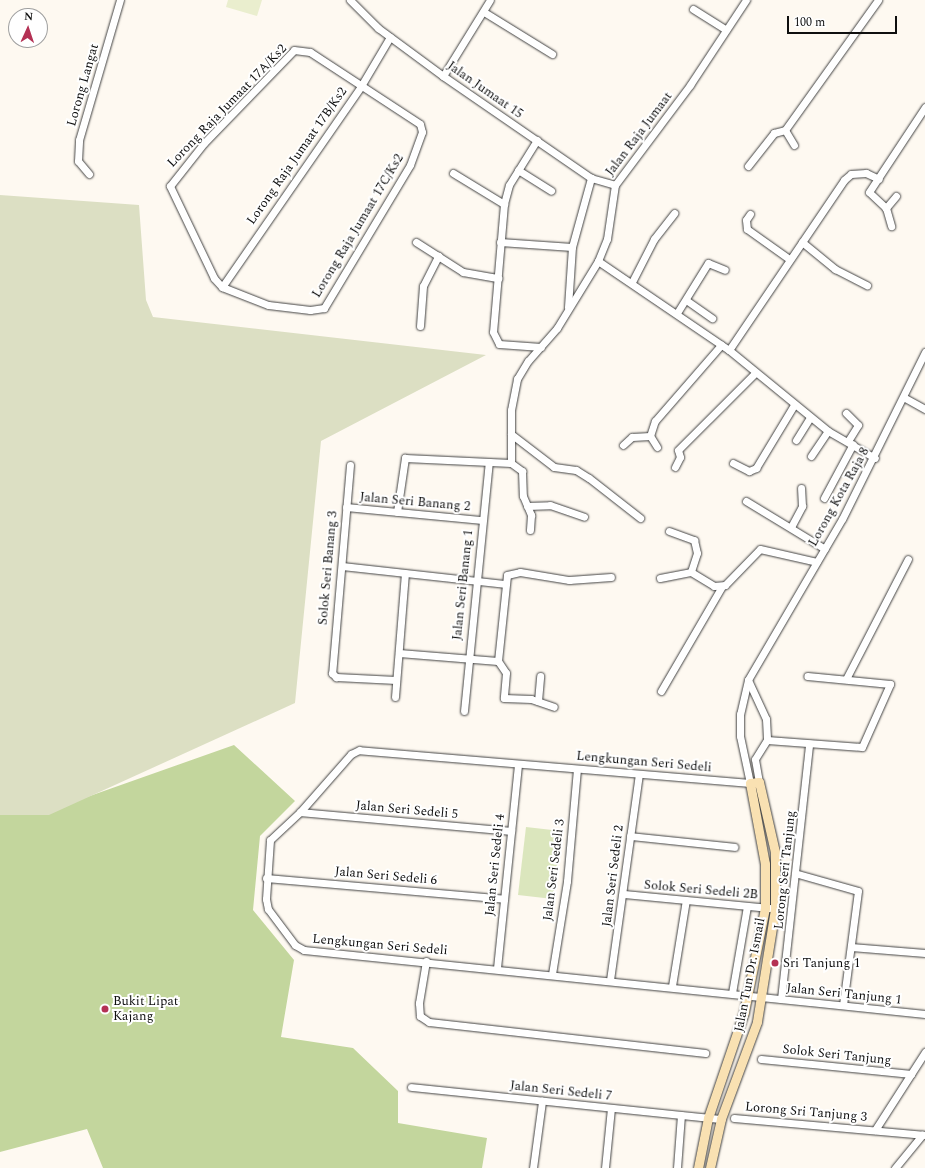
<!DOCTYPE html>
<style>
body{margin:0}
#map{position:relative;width:925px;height:1168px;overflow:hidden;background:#fef9f1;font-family:Spectral,serif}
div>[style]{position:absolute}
.green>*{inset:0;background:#dbe6bd}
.forest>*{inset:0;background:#c3d69d}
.cemetery>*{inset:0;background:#dcdfc3}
.pitch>*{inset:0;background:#eaeece}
.roads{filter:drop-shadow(0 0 1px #424242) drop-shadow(0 0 1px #424242)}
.street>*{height:7px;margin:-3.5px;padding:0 3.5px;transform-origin:3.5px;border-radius:3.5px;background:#fff}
.secondary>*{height:9px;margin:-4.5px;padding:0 4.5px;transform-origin:4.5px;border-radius:4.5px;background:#f9e1b2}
.dots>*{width:11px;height:11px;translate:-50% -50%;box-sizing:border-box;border:2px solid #fff;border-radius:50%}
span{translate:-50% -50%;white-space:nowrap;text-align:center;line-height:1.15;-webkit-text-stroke:4px #fff;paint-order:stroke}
.street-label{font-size:13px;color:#0f0f0f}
.poi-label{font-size:13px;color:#0f0f0f}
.left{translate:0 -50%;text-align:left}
.north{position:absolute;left:8px;top:8px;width:40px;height:40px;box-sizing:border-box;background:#fff;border:1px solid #9f9f9f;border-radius:50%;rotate:3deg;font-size:11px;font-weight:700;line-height:16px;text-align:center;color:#0f0f0f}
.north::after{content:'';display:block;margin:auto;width:14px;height:18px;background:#b43154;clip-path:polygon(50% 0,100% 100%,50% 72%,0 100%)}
.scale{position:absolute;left:787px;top:16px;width:110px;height:18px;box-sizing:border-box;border:2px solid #0f0f0f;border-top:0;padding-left:5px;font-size:12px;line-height:14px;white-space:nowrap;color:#0f0f0f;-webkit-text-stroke:3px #fff;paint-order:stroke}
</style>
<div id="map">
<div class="green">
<div style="clip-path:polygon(526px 827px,561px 831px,553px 899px,518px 895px)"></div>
</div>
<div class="forest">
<div style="clip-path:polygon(234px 745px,295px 801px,260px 836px,253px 910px,294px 960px,281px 1037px,353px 1048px,398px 1091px,398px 1123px,487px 1138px,482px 1168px,103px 1168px,87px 1129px,0 1152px,0 814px,53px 809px)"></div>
</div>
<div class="cemetery">
<div style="clip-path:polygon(0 195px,139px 205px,146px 300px,153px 317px,486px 355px,321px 441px,295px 703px,49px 815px,0 815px)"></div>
</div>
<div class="pitch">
<div style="clip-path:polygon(228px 0,262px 0,257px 16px,226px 7px)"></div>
</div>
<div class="roads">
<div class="street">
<div style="left:350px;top:0;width:40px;rotate:45deg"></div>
<div style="left:378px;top:28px;width:81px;rotate:36.4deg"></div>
<div style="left:443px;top:76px;width:180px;rotate:34.6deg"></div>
<div style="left:591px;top:178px;width:25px;rotate:16deg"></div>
<div style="left:693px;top:9px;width:39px;rotate:32deg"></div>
<div style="left:484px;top:12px;width:80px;rotate:31.7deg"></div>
<div style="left:294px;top:50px;width:16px;rotate:7deg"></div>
<div style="left:310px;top:52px;width:131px;rotate:33.2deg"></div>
<div style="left:420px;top:124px;width:8px;rotate:76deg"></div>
<div style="left:422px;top:132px;width:35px;rotate:110deg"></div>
<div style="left:410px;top:165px;width:167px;rotate:121deg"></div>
<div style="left:324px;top:308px;width:14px;rotate:172deg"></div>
<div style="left:310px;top:310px;width:42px;rotate:-173.2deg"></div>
<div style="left:268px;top:305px;width:49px;rotate:-158.6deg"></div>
<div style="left:222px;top:287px;width:12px;rotate:-132deg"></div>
<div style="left:214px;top:278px;width:102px;rotate:-115.6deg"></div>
<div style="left:170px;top:186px;width:55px;rotate:-51.7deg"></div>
<div style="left:204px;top:143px;width:129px;rotate:-45.9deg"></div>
<div style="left:443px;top:76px;width:89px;rotate:-58.3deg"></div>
<div style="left:537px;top:140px;width:53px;rotate:121.9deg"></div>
<div style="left:509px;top:185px;width:20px;rotate:105deg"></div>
<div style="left:504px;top:204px;width:128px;rotate:94.9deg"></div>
<div style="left:493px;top:332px;width:13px;rotate:63deg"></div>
<div style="left:499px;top:344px;width:42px;rotate:4.1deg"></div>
<div style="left:794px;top:145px;width:17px;rotate:-121deg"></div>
<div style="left:785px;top:130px;width:160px;rotate:-54.4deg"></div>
<div style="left:748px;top:166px;width:42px;rotate:-51.8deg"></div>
<div style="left:774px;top:133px;width:11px;rotate:-15deg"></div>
<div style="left:518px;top:170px;width:39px;rotate:32deg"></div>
<div style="left:453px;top:173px;width:60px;rotate:31.3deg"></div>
<div style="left:89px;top:174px;width:17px;rotate:-130deg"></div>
<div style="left:78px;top:161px;width:21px;rotate:-87deg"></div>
<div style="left:79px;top:140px;width:146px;rotate:-73.7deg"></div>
<div style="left:896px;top:196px;width:16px;rotate:130deg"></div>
<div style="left:886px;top:208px;width:23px;rotate:-137deg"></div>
<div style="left:869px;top:192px;width:102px;rotate:-56.6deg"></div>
<div style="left:886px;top:208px;width:19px;rotate:74deg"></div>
<div style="left:750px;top:214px;width:7px;rotate:124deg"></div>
<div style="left:746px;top:220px;width:9px;rotate:84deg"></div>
<div style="left:747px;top:229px;width:52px;rotate:35.5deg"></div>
<div style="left:416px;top:242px;width:56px;rotate:32.6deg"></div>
<div style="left:463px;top:272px;width:36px;rotate:10deg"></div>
<div style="left:500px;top:242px;width:72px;rotate:4deg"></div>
<div style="left:802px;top:242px;width:43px;rotate:39.3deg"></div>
<div style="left:835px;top:269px;width:36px;rotate:27deg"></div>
<div style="left:598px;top:261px;width:158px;rotate:34.2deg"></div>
<div style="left:729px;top:350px;width:128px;rotate:39.3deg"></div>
<div style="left:828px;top:431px;width:54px;rotate:29.9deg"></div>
<div style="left:632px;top:282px;width:48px;rotate:-62.9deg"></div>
<div style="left:654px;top:239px;width:33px;rotate:-52deg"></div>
<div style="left:222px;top:287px;width:244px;rotate:-55.3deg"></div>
<div style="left:361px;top:86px;width:57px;rotate:-59.4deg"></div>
<div style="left:686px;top:300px;width:32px;rotate:35deg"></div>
<div style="left:568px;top:307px;width:60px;rotate:-86.2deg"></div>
<div style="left:572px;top:247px;width:72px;rotate:-74.6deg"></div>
<div style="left:677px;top:313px;width:59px;rotate:-58.2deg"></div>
<div style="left:708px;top:263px;width:18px;rotate:22deg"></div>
<div style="left:420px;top:326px;width:40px;rotate:-85.7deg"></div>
<div style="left:423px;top:286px;width:34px;rotate:-63deg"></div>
<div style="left:729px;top:350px;width:205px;rotate:-55.9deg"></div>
<div style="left:844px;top:180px;width:9px;rotate:-41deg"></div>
<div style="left:851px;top:174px;width:15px;rotate:-4deg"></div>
<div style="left:866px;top:173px;width:14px;rotate:25deg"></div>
<div style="left:925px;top:352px;width:186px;rotate:116.4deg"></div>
<div style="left:842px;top:519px;width:186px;rotate:120.3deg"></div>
<div style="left:748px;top:680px;width:35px;rotate:103deg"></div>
<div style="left:740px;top:714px;width:22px;rotate:90deg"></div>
<div style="left:740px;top:736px;width:48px;rotate:78deg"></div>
<div style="left:750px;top:783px;width:392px;rotate:-175.2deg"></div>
<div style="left:359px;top:750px;width:9px;rotate:153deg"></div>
<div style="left:351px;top:754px;width:77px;rotate:131.3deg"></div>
<div style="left:300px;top:812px;width:41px;rotate:137deg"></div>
<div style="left:270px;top:840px;width:59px;rotate:93.9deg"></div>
<div style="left:266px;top:899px;width:10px;rotate:79deg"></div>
<div style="left:268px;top:909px;width:45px;rotate:53.1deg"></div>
<div style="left:295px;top:945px;width:10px;rotate:29deg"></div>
<div style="left:304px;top:950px;width:624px;rotate:5.88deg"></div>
<div style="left:905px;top:398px;width:23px;rotate:29deg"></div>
<div style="left:846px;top:413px;width:17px;rotate:45deg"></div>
<div style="left:858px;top:425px;width:19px;rotate:122deg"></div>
<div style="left:511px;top:434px;width:54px;rotate:37.5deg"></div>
<div style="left:554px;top:467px;width:22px;rotate:8deg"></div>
<div style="left:576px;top:470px;width:15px;rotate:32deg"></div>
<div style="left:589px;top:478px;width:65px;rotate:38.1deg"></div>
<div style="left:796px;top:440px;width:26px;rotate:-58deg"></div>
<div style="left:623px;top:445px;width:12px;rotate:-42deg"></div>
<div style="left:632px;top:437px;width:18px;rotate:-3deg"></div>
<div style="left:657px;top:447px;width:13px;rotate:-122deg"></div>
<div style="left:650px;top:436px;width:16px;rotate:-72deg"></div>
<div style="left:655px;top:421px;width:101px;rotate:-49deg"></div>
<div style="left:811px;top:456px;width:30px;rotate:-56deg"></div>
<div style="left:511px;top:463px;width:53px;rotate:-90deg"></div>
<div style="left:511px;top:410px;width:32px;rotate:-79deg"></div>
<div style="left:517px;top:379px;width:21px;rotate:-59deg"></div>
<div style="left:528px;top:361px;width:44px;rotate:-48.7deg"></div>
<div style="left:557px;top:328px;width:79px;rotate:-58.5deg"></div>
<div style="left:598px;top:261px;width:24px;rotate:-68deg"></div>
<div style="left:607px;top:239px;width:55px;rotate:-81.6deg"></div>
<div style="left:615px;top:185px;width:125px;rotate:-53.1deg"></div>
<div style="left:690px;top:85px;width:102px;rotate:-56.6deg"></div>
<div style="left:733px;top:463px;width:18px;rotate:27deg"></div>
<div style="left:749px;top:471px;width:8px;rotate:-23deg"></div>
<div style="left:756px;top:468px;width:74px;rotate:-58.9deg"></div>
<div style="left:350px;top:465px;width:209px;rotate:94.9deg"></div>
<div style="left:332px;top:673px;width:6px;rotate:45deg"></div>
<div style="left:336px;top:677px;width:60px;rotate:2.9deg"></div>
<div style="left:675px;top:467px;width:11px;rotate:-63deg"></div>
<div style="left:680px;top:457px;width:7px;rotate:-106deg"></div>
<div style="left:678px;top:450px;width:109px;rotate:-45deg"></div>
<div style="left:824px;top:498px;width:61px;rotate:-61.8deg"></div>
<div style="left:746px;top:501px;width:92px;rotate:31.3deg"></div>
<div style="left:527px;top:506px;width:23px;rotate:-2deg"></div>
<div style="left:550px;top:505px;width:36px;rotate:19deg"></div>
<div style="left:346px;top:507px;width:137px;rotate:5.5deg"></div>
<div style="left:397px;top:512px;width:55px;rotate:-81.6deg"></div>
<div style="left:405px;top:458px;width:106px;rotate:2.7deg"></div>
<div style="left:511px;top:463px;width:14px;rotate:36deg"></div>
<div style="left:522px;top:471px;width:25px;rotate:88deg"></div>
<div style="left:523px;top:496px;width:21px;rotate:67deg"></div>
<div style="left:531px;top:515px;width:15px;rotate:94deg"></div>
<div style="left:791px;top:527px;width:24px;rotate:-62deg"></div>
<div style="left:802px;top:506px;width:18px;rotate:-93deg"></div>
<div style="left:669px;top:531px;width:27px;rotate:20deg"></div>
<div style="left:694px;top:540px;width:13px;rotate:77deg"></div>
<div style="left:697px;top:553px;width:20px;rotate:108deg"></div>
<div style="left:691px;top:572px;width:27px;rotate:31deg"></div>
<div style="left:714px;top:586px;width:11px;rotate:-5deg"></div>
<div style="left:725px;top:585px;width:50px;rotate:-45.8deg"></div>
<div style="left:760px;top:549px;width:58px;rotate:12.8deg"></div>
<div style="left:342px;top:566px;width:163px;rotate:6.3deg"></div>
<div style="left:660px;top:578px;width:32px;rotate:-11deg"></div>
<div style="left:399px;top:653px;width:99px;rotate:4.6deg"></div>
<div style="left:498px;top:661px;width:14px;rotate:56deg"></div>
<div style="left:506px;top:673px;width:25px;rotate:95deg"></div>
<div style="left:504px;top:698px;width:27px;rotate:2deg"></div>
<div style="left:531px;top:699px;width:24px;rotate:19deg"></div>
<div style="left:498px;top:661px;width:86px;rotate:-84deg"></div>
<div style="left:507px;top:575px;width:13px;rotate:-13deg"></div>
<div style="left:520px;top:572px;width:50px;rotate:9.3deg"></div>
<div style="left:569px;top:580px;width:42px;rotate:-4.1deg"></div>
<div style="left:846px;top:679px;width:135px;rotate:-62.7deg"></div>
<div style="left:748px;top:680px;width:43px;rotate:65.2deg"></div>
<div style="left:766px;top:719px;width:21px;rotate:87deg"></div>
<div style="left:661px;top:691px;width:121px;rotate:-59.8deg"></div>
<div style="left:395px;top:697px;width:124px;rotate:-85.4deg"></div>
<div style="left:538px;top:701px;width:25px;rotate:-85deg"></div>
<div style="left:464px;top:711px;width:250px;rotate:-84.3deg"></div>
<div style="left:759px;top:782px;width:23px;rotate:-100deg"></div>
<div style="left:755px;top:759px;width:22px;rotate:-58deg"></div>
<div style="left:767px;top:740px;width:95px;rotate:4.2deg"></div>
<div style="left:862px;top:747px;width:69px;rotate:-66deg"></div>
<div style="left:890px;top:684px;width:83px;rotate:-174.5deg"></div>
<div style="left:300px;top:812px;width:212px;rotate:5.1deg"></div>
<div style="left:630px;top:836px;width:105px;rotate:6deg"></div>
<div style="left:798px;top:874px;width:62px;rotate:15.8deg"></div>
<div style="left:858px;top:891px;width:115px;rotate:97.5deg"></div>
<div style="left:266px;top:878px;width:239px;rotate:5deg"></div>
<div style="left:624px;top:894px;width:146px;rotate:5.5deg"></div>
<div style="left:851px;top:947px;width:74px;rotate:4.6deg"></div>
<div style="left:426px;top:961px;width:43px;rotate:99.5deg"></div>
<div style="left:419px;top:1003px;width:13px;rotate:86deg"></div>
<div style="left:420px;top:1016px;width:11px;rotate:34deg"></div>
<div style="left:429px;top:1022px;width:278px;rotate:6.4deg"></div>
<div style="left:497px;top:968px;width:205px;rotate:-84.1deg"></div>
<div style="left:552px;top:974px;width:94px;rotate:-80.8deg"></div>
<div style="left:567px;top:881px;width:112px;rotate:-84.9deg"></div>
<div style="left:610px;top:980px;width:208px;rotate:-82deg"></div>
<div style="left:672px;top:986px;width:87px;rotate:-80.8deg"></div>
<div style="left:732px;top:993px;width:88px;rotate:-80.2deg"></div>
<div style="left:781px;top:999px;width:257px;rotate:-83.7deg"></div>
<div style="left:761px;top:1059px;width:151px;rotate:5.7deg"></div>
<div style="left:411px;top:1087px;width:312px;rotate:5.9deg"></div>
<div style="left:734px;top:1118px;width:192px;rotate:5.1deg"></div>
<div style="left:875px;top:1130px;width:93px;rotate:-57.3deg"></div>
<div style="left:533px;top:1168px;width:68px;rotate:-82.3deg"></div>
<div style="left:605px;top:1168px;width:60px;rotate:-84.3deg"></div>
<div style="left:677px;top:1168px;width:53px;rotate:-85.7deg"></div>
<div style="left:895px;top:1168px;width:43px;rotate:-50.7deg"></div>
</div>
<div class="secondary">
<div style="left:698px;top:1168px;width:51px;rotate:-78.7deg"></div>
<div style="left:708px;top:1118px;width:112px;rotate:-71.2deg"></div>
<div style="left:744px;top:1012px;width:106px;rotate:-78.6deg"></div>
<div style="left:765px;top:908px;width:44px;rotate:-90deg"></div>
<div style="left:765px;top:864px;width:82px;rotate:-100.5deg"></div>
<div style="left:750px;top:783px;width:9px;rotate:-6deg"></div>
<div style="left:759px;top:782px;width:72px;rotate:77.1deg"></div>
<div style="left:775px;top:852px;width:57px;rotate:90deg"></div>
<div style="left:775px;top:909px;width:114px;rotate:99.1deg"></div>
<div style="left:757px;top:1022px;width:103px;rotate:110.4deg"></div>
<div style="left:721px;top:1119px;width:50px;rotate:102.7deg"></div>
</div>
</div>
<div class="dots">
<div style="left:775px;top:963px;background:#b43154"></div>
<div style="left:105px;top:1009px;background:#b43154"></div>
</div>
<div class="street-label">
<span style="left:83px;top:85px;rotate:-74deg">Lorong Langat</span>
<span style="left:485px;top:90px;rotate:35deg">Jalan Jumaat 15</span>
<span style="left:227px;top:106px;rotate:-46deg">Lorong Raja Jumaat 17A/Ks2</span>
<span style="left:639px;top:134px;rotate:-53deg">Jalan Raja Jumaat</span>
<span style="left:297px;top:156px;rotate:-55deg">Lorong Raja Jumaat 17B/Ks2</span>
<span style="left:358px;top:226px;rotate:-59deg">Lorong Raja Jumaat 17C/Ks2</span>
<span style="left:839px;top:497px;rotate:-61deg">Lorong Kota Raja 8</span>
<span style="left:415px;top:502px;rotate:5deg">Jalan Seri Banang 2</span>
<span style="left:328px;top:568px;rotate:-85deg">Solok Seri Banang 3</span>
<span style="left:463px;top:585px;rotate:-84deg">Jalan Seri Banang 1</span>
<span style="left:644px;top:762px;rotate:5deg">Lengkungan Seri Sedeli</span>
<span style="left:407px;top:810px;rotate:5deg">Jalan Seri Sedeli 5</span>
<span style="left:495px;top:865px;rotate:-84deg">Jalan Seri Sedeli 4</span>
<span style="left:554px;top:870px;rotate:-83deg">Jalan Seri Sedeli 3</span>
<span style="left:785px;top:870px;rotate:-84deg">Lorong Seri Tanjung</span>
<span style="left:386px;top:876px;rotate:5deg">Jalan Seri Sedeli 6</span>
<span style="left:613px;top:876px;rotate:-83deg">Jalan Seri Sedeli 2</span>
<span style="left:701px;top:890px;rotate:5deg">Solok Seri Sedeli 2B</span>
<span style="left:380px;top:945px;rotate:5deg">Lengkungan Seri Sedeli</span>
<span style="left:750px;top:975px;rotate:-79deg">Jalan Tun Dr. Ismail</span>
<span style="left:844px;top:994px;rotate:6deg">Jalan Seri Tanjung 1</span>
<span style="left:837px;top:1055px;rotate:6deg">Solok Seri Tanjung</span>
<span style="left:561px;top:1091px;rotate:6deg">Jalan Seri Sedeli 7</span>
<span style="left:806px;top:1112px;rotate:5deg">Lorong Sri Tanjung 3</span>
</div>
<div class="poi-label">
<span class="left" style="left:783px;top:963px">Sri Tanjung 1</span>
<span class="left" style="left:113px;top:1009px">Bukit Lipat<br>Kajang</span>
</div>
<div class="north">N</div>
<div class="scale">100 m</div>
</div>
